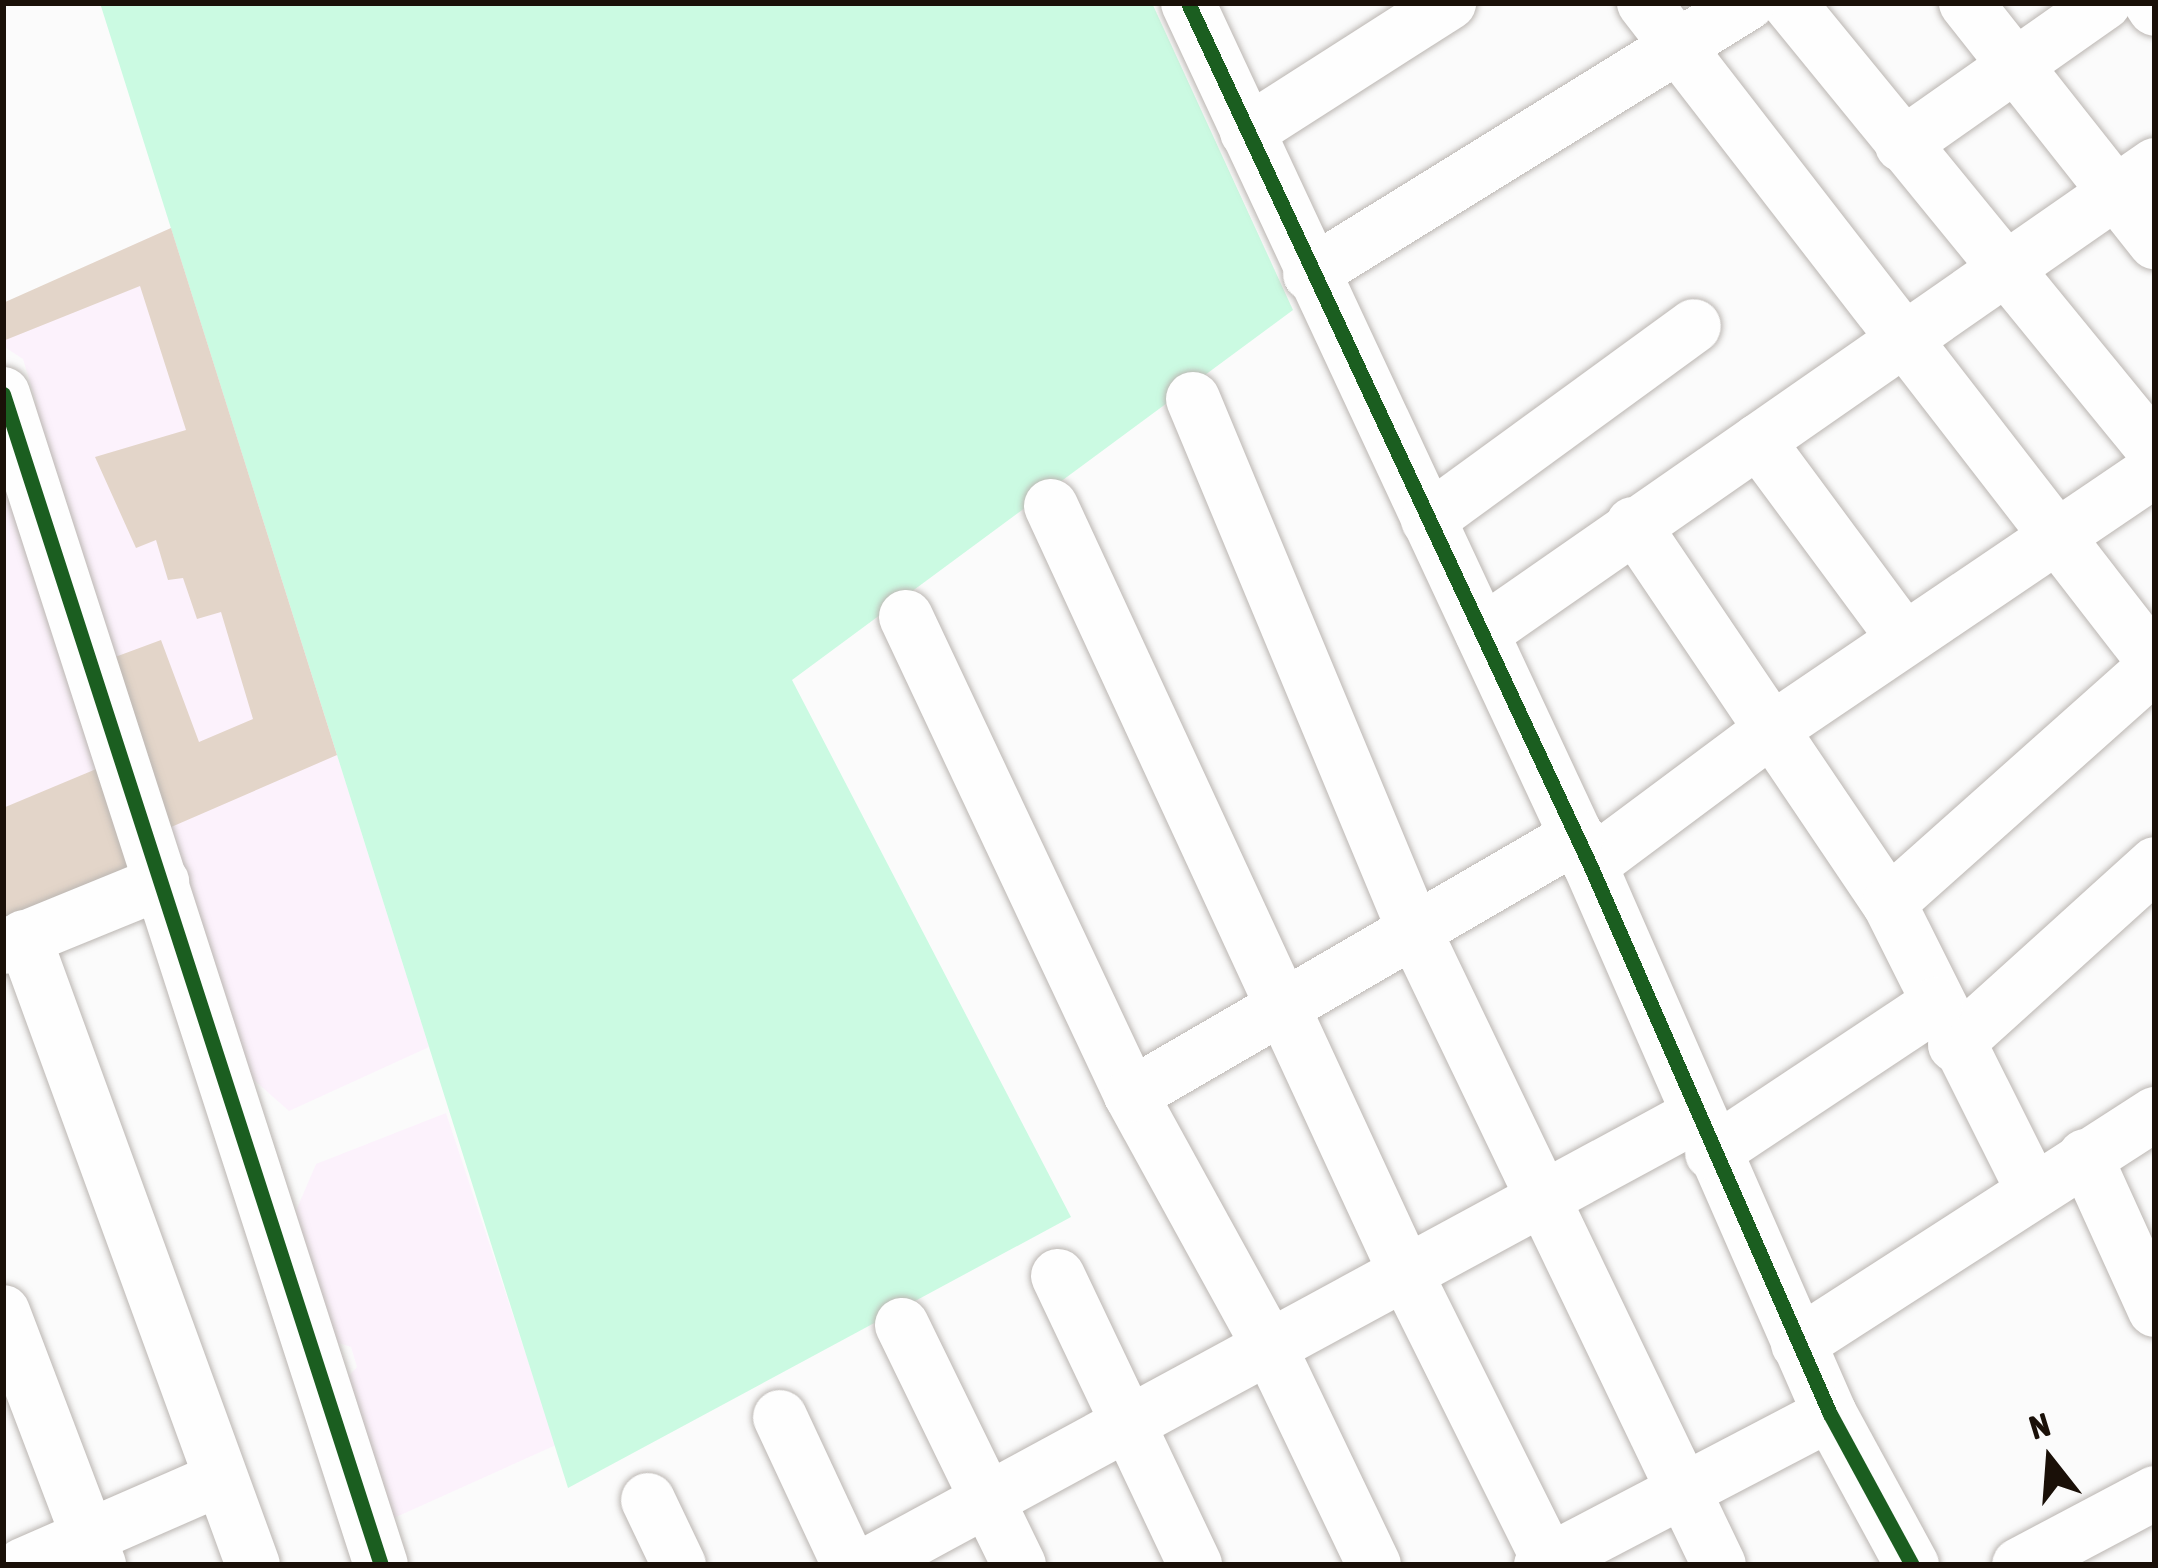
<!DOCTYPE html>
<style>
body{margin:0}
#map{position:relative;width:2158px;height:1568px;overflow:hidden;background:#fbfbfb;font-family:"Asap Condensed",sans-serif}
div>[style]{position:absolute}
.industrial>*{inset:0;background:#fcf2fc}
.green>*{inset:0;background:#cbfae2}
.building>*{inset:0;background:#e3d5c9}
.roads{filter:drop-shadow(0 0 3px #bbb6b2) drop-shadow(0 0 3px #bbb6b2)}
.minor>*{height:54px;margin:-27px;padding:0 27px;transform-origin:27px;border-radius:27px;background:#fefefe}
.cycleway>*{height:15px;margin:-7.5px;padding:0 7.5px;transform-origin:7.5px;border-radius:7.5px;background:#1b5e20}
span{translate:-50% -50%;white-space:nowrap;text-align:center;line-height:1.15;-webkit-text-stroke:10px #fbfbfb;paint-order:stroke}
.frame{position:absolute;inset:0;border:6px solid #1a1008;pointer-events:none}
.north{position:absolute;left:1990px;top:1400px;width:120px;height:120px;-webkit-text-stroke:9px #fbfbfb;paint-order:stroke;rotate:343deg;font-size:33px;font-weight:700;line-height:48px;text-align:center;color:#1a1008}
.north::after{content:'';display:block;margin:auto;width:42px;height:54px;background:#1a1008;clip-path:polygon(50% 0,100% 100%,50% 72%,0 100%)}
</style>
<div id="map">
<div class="industrial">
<div style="clip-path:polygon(171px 228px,429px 1047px,289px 1111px,237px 1065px,29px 420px,36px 402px,23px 359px,3px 346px,3px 304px)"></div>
<div style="clip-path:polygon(3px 476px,137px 875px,3px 934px)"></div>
<div style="clip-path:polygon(446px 1113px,556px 1445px,385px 1522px,376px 1493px,384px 1484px,342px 1383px,357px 1367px,351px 1347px,329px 1340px,292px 1220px,316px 1164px)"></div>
</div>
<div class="green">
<div style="clip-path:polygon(100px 3px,1152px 3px,1293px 310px,792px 680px,1071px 1217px,568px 1488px)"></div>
</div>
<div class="building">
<div style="clip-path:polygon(171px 228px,337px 755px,162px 831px,107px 660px,161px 640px,199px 742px,253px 719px,221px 612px,197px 619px,183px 578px,168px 580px,156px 540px,136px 548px,95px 457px,186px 430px,140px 286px,3px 341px,3px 303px)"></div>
<div style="clip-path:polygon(101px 767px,137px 875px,3px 934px,3px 808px)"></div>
</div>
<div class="roads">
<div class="minor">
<div style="left:1188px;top:3px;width:951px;rotate:65deg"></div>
<div style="left:1590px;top:865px;width:599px;rotate:66.39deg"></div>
<div style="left:1830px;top:1414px;width:172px;rotate:61.5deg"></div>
<div style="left:1644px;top:3px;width:835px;rotate:52.25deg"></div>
<div style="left:1789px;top:3px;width:578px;rotate:50.75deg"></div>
<div style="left:1966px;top:3px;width:305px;rotate:51.7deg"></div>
<div style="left:2151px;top:3px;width:7px;rotate:56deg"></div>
<div style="left:1247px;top:132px;width:240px;rotate:-32.6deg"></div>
<div style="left:1902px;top:145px;width:247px;rotate:-35.1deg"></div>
<div style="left:1310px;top:274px;width:515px;rotate:-31.75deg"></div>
<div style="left:3px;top:394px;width:1230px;rotate:72.11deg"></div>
<div style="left:1193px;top:399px;width:575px;rotate:67.4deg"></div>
<div style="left:1414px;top:930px;width:704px;rotate:64.34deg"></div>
<div style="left:1758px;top:441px;width:245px;rotate:53.5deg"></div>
<div style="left:1051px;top:506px;width:851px;rotate:65.18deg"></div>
<div style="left:1408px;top:1278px;width:321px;rotate:63.5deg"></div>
<div style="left:1428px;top:520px;width:329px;rotate:-36.1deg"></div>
<div style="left:1633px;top:524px;width:457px;rotate:56deg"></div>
<div style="left:1889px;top:903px;width:319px;rotate:63.4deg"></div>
<div style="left:906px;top:617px;width:528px;rotate:64.79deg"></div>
<div style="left:1131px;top:1095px;width:293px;rotate:61.2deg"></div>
<div style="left:1272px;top:1352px;width:236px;rotate:64.4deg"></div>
<div style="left:1482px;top:633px;width:820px;rotate:-34.81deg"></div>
<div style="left:1590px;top:865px;width:229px;rotate:-36.7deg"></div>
<div style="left:1774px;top:728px;width:460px;rotate:-34.1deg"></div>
<div style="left:1889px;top:903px;width:356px;rotate:-41.7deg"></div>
<div style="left:24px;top:937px;width:668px;rotate:69.97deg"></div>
<div style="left:3px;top:947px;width:172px;rotate:-22.2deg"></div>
<div style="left:1955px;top:1045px;width:270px;rotate:-42.1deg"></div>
<div style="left:1131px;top:1095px;width:516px;rotate:-30.14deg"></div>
<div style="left:1712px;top:1153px;width:269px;rotate:-33.6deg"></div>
<div style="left:2085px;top:1156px;width:169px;rotate:65.6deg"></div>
<div style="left:1058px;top:1276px;width:320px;rotate:64.6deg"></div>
<div style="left:3px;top:1312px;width:271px;rotate:69.2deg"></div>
<div style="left:902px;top:1325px;width:267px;rotate:64deg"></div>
<div style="left:1798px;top:1344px;width:425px;rotate:-32.8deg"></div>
<div style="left:780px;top:1417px;width:163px;rotate:65deg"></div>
<div style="left:648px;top:1500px;width:72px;rotate:64.5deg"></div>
<div style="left:23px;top:1565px;width:215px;rotate:-23.6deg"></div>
<div style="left:867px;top:1565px;width:942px;rotate:-28.47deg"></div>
<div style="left:1541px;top:1565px;width:326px;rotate:-27.6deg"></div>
<div style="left:2019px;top:1565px;width:154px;rotate:-27.9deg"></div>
</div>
</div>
<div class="cycleway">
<div style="left:1188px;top:3px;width:951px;rotate:65deg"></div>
<div style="left:1590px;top:865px;width:599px;rotate:66.39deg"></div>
<div style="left:1830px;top:1414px;width:172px;rotate:61.5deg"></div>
<div style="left:3px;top:394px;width:1230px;rotate:72.11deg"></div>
</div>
<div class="frame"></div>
<div class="north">N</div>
</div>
